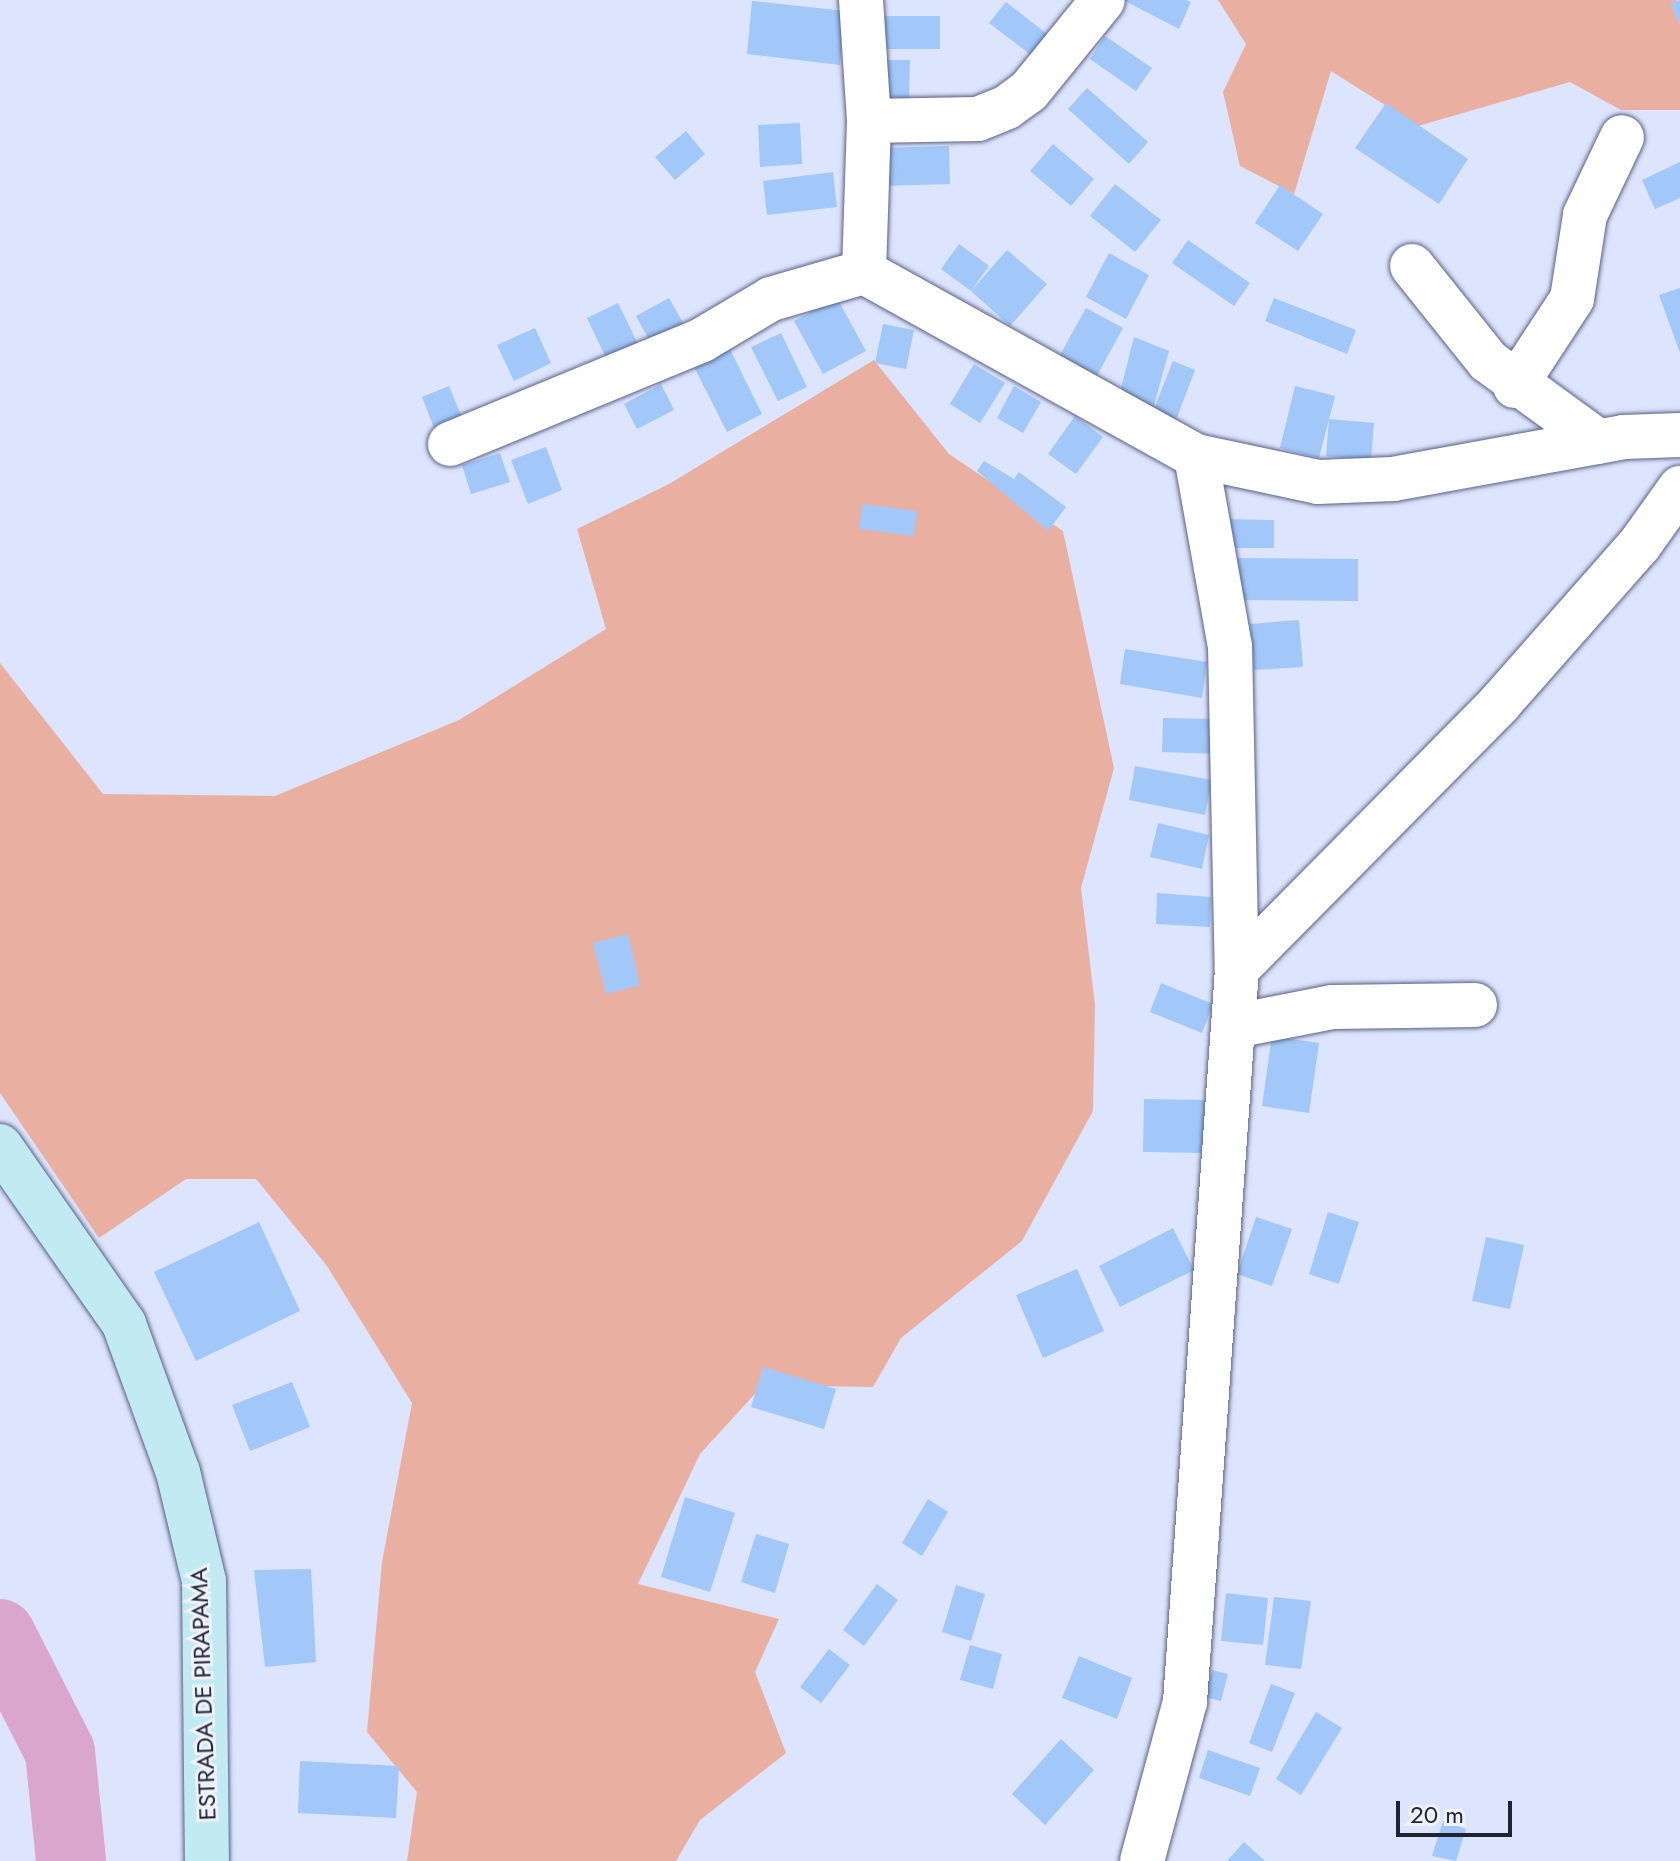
<!DOCTYPE html>
<style>
body{margin:0}
#map{position:relative;width:1680px;height:1861px;overflow:hidden;background:#dde4fd;font-family:Jost,sans-serif}
div>[style]{position:absolute}
.green>*{inset:0;background:#e9b0a2}
.river>*{height:70px;margin:-35px;padding:0 35px;transform-origin:35px;border-radius:35px;background:#daa6ce}
.building>*{inset:0;background:#a1c8f9}
.roads{filter:drop-shadow(0 0 2px #596186) drop-shadow(0 0 2px #596186)}
.minor>*{height:44px;margin:-22px;padding:0 22px;transform-origin:22px;border-radius:22px;background:#fff}
.secondary>*{height:44px;margin:-22px;padding:0 22px;transform-origin:22px;border-radius:22px;background:#c2eaf2}
span{translate:-50% -50%;white-space:nowrap;text-align:center;line-height:1.15;-webkit-text-stroke:6px #eff2fa;paint-order:stroke}
.street-label{font-size:24px;color:#1f2332}
.scale{position:absolute;left:1396px;top:1801px;width:116px;height:36px;box-sizing:border-box;border:4px solid #1f2332;border-top:0;padding-left:10px;font-size:24px;line-height:28px;white-space:nowrap;color:#1f2332;-webkit-text-stroke:6px #eff2fa;paint-order:stroke}
</style>
<div id="map">
<div class="green">
<div style="clip-path:polygon(1678px 0,1671px 4px,1680px 25px,1680px 110px,1621px 110px,1570px 82px,1418px 126px,1331px 71px,1294px 194px,1240px 166px,1223px 92px,1246px 44px,1218px 0)"></div>
<div style="clip-path:polygon(874px 360px,949px 454px,1063px 531px,1114px 768px,1081px 888px,1095px 1005px,1093px 1111px,1022px 1241px,901px 1338px,873px 1387px,763px 1385px,700px 1454px,638px 1584px,779px 1619px,755px 1672px,786px 1753px,700px 1820px,676px 1861px,407px 1861px,417px 1792px,367px 1732px,382px 1562px,412px 1403px,327px 1266px,256px 1179px,186px 1179px,99px 1238px,0 1093px,0 663px,103px 794px,275px 796px,459px 720px,606px 629px,577px 529px,669px 484px)"></div>
</div>
<div class="river">
<div style="left:0;top:1634px;width:132px;rotate:63deg"></div>
<div style="left:60px;top:1752px;width:110px;rotate:84.2deg"></div>
</div>
<div class="building">
<div style="clip-path:polygon(1123px 0,1186px 0,1191px 2px,1179px 29px)"></div>
<div style="clip-path:polygon(1680px 0,1680px 25px,1670px 3px)"></div>
<div style="clip-path:polygon(752px 1px,846px 11px,840px 65px,747px 54px)"></div>
<div style="clip-path:polygon(1006px 2px,1051px 37px,1035px 58px,989px 23px)"></div>
<div style="clip-path:polygon(880px 16px,940px 16px,940px 49px,880px 49px)"></div>
<div style="clip-path:polygon(1105px 36px,1152px 68px,1136px 91px,1090px 59px)"></div>
<div style="clip-path:polygon(878px 60px,910px 60px,909px 98px,877px 97px)"></div>
<div style="clip-path:polygon(1087px 88px,1148px 142px,1129px 164px,1068px 109px)"></div>
<div style="clip-path:polygon(1386px 103px,1468px 159px,1439px 204px,1355px 148px)"></div>
<div style="clip-path:polygon(800px 123px,802px 164px,760px 167px,758px 125px)"></div>
<div style="clip-path:polygon(686px 131px,705px 154px,675px 180px,655px 157px)"></div>
<div style="clip-path:polygon(1053px 144px,1094px 179px,1071px 206px,1030px 171px)"></div>
<div style="clip-path:polygon(949px 146px,950px 184px,881px 186px,879px 148px)"></div>
<div style="clip-path:polygon(1680px 162px,1680px 198px,1655px 209px,1642px 180px)"></div>
<div style="clip-path:polygon(833px 172px,837px 207px,767px 215px,763px 181px)"></div>
<div style="clip-path:polygon(1115px 184px,1161px 220px,1135px 252px,1090px 216px)"></div>
<div style="clip-path:polygon(1280px 185px,1323px 214px,1298px 251px,1255px 223px)"></div>
<div style="clip-path:polygon(1188px 240px,1250px 283px,1234px 306px,1172px 263px)"></div>
<div style="clip-path:polygon(959px 244px,989px 266px,971px 291px,941px 269px)"></div>
<div style="clip-path:polygon(1007px 250px,1047px 284px,1010px 326px,971px 291px)"></div>
<div style="clip-path:polygon(1109px 253px,1149px 275px,1126px 319px,1086px 297px)"></div>
<div style="clip-path:polygon(1680px 288px,1680px 353px,1659px 295px)"></div>
<div style="clip-path:polygon(669px 298px,686px 328px,653px 347px,636px 316px)"></div>
<div style="clip-path:polygon(837px 298px,866px 351px,823px 374px,794px 321px)"></div>
<div style="clip-path:polygon(1274px 298px,1356px 330px,1347px 354px,1265px 321px)"></div>
<div style="clip-path:polygon(618px 303px,639px 346px,608px 362px,587px 318px)"></div>
<div style="clip-path:polygon(1086px 308px,1123px 328px,1092px 385px,1055px 364px)"></div>
<div style="clip-path:polygon(883px 324px,914px 330px,906px 369px,875px 363px)"></div>
<div style="clip-path:polygon(535px 328px,551px 363px,514px 381px,497px 345px)"></div>
<div style="clip-path:polygon(781px 333px,807px 387px,778px 401px,751px 347px)"></div>
<div style="clip-path:polygon(1134px 337px,1169px 351px,1153px 409px,1118px 400px)"></div>
<div style="clip-path:polygon(730px 349px,762px 414px,727px 432px,694px 367px)"></div>
<div style="clip-path:polygon(1173px 361px,1195px 370px,1176px 420px,1153px 411px)"></div>
<div style="clip-path:polygon(974px 364px,1005px 383px,980px 423px,950px 404px)"></div>
<div style="clip-path:polygon(661px 384px,674px 410px,637px 429px,624px 404px)"></div>
<div style="clip-path:polygon(449px 386px,465px 425px,437px 436px,422px 397px)"></div>
<div style="clip-path:polygon(1014px 386px,1041px 402px,1023px 433px,997px 418px)"></div>
<div style="clip-path:polygon(1295px 386px,1335px 396px,1319px 458px,1280px 448px)"></div>
<div style="clip-path:polygon(1075px 416px,1103px 437px,1076px 474px,1048px 454px)"></div>
<div style="clip-path:polygon(1329px 419px,1374px 423px,1371px 460px,1326px 456px)"></div>
<div style="clip-path:polygon(546px 447px,562px 490px,528px 504px,511px 460px)"></div>
<div style="clip-path:polygon(500px 453px,510px 482px,471px 494px,462px 465px)"></div>
<div style="clip-path:polygon(984px 461px,1014px 479px,1019px 472px,1066px 507px,1048px 531px,977px 471px)"></div>
<div style="clip-path:polygon(862px 504px,917px 511px,914px 536px,859px 529px)"></div>
<div style="clip-path:polygon(1222px 519px,1274px 520px,1274px 548px,1221px 548px)"></div>
<div style="clip-path:polygon(1228px 558px,1358px 559px,1358px 601px,1228px 600px)"></div>
<div style="clip-path:polygon(1299px 620px,1303px 667px,1254px 670px,1250px 624px)"></div>
<div style="clip-path:polygon(1125px 649px,1207px 662px,1202px 698px,1120px 684px)"></div>
<div style="clip-path:polygon(1163px 718px,1219px 719px,1218px 754px,1162px 752px)"></div>
<div style="clip-path:polygon(1135px 766px,1212px 780px,1205px 815px,1129px 800px)"></div>
<div style="clip-path:polygon(1158px 823px,1209px 835px,1202px 869px,1150px 857px)"></div>
<div style="clip-path:polygon(1157px 893px,1211px 897px,1210px 927px,1156px 924px)"></div>
<div style="clip-path:polygon(628px 934px,640px 985px,606px 994px,593px 943px)"></div>
<div style="clip-path:polygon(1161px 983px,1213px 1004px,1202px 1033px,1150px 1012px)"></div>
<div style="clip-path:polygon(1272px 1036px,1319px 1043px,1309px 1113px,1262px 1106px)"></div>
<div style="clip-path:polygon(1144px 1099px,1207px 1100px,1206px 1153px,1143px 1152px)"></div>
<div style="clip-path:polygon(1328px 1212px,1359px 1222px,1339px 1284px,1309px 1274px)"></div>
<div style="clip-path:polygon(1256px 1217px,1292px 1229px,1272px 1286px,1237px 1274px)"></div>
<div style="clip-path:polygon(259px 1222px,300px 1311px,196px 1361px,154px 1272px)"></div>
<div style="clip-path:polygon(1173px 1228px,1194px 1270px,1120px 1307px,1099px 1266px)"></div>
<div style="clip-path:polygon(1486px 1237px,1524px 1245px,1510px 1309px,1472px 1301px)"></div>
<div style="clip-path:polygon(1077px 1269px,1104px 1331px,1043px 1358px,1016px 1295px)"></div>
<div style="clip-path:polygon(763px 1367px,836px 1389px,824px 1429px,751px 1407px)"></div>
<div style="clip-path:polygon(292px 1382px,310px 1427px,250px 1451px,232px 1405px)"></div>
<div style="clip-path:polygon(685px 1497px,735px 1513px,710px 1592px,661px 1577px)"></div>
<div style="clip-path:polygon(928px 1499px,948px 1512px,922px 1556px,902px 1543px)"></div>
<div style="clip-path:polygon(756px 1534px,789px 1544px,775px 1593px,741px 1582px)"></div>
<div style="clip-path:polygon(311px 1569px,316px 1662px,265px 1667px,254px 1570px)"></div>
<div style="clip-path:polygon(877px 1584px,898px 1600px,864px 1646px,843px 1630px)"></div>
<div style="clip-path:polygon(956px 1585px,985px 1594px,971px 1641px,942px 1632px)"></div>
<div style="clip-path:polygon(1226px 1593px,1268px 1598px,1263px 1645px,1221px 1641px)"></div>
<div style="clip-path:polygon(1274px 1597px,1311px 1601px,1301px 1669px,1265px 1665px)"></div>
<div style="clip-path:polygon(970px 1645px,1002px 1654px,993px 1689px,960px 1680px)"></div>
<div style="clip-path:polygon(829px 1649px,850px 1665px,821px 1703px,800px 1687px)"></div>
<div style="clip-path:polygon(1079px 1656px,1132px 1678px,1117px 1719px,1062px 1698px)"></div>
<div style="clip-path:polygon(1212px 1670px,1228px 1674px,1221px 1701px,1205px 1697px)"></div>
<div style="clip-path:polygon(1271px 1684px,1295px 1693px,1272px 1752px,1249px 1743px)"></div>
<div style="clip-path:polygon(1316px 1712px,1342px 1728px,1301px 1795px,1276px 1779px)"></div>
<div style="clip-path:polygon(1061px 1739px,1094px 1770px,1045px 1825px,1012px 1794px)"></div>
<div style="clip-path:polygon(1208px 1750px,1260px 1768px,1250px 1796px,1199px 1778px)"></div>
<div style="clip-path:polygon(300px 1761px,399px 1766px,396px 1818px,298px 1813px)"></div>
<div style="clip-path:polygon(1443px 1821px,1466px 1829px,1456px 1861px,1432px 1856px)"></div>
<div style="clip-path:polygon(1244px 1842px,1265px 1861px,1227px 1861px)"></div>
</div>
<div class="roads">
<div class="minor">
<div style="left:861px;top:0;width:121px;rotate:86.2deg"></div>
<div style="left:869px;top:121px;width:151px;rotate:91.9deg"></div>
<div style="left:869px;top:121px;width:109px;rotate:-1.1deg"></div>
<div style="left:978px;top:119px;width:31px;rotate:-22deg"></div>
<div style="left:1007px;top:107px;width:27px;rotate:-36deg"></div>
<div style="left:1029px;top:91px;width:117px;rotate:-50.9deg"></div>
<div style="left:1412px;top:266px;width:122px;rotate:51.3deg"></div>
<div style="left:1488px;top:361px;width:137px;rotate:36.1deg"></div>
<div style="left:1515px;top:386px;width:104px;rotate:-56.8deg"></div>
<div style="left:1572px;top:299px;width:85px;rotate:-81.2deg"></div>
<div style="left:1585px;top:215px;width:86px;rotate:-64.6deg"></div>
<div style="left:450px;top:444px;width:273px;rotate:-22.4deg"></div>
<div style="left:702px;top:340px;width:80px;rotate:-30.7deg"></div>
<div style="left:771px;top:299px;width:97px;rotate:-16.2deg"></div>
<div style="left:864px;top:272px;width:380px;rotate:29deg"></div>
<div style="left:1196px;top:456px;width:125px;rotate:12deg"></div>
<div style="left:1318px;top:482px;width:75px;rotate:-2.3deg"></div>
<div style="left:1393px;top:479px;width:235px;rotate:-10.3deg"></div>
<div style="left:1624px;top:437px;width:56px;rotate:-2deg"></div>
<div style="left:1196px;top:456px;width:193px;rotate:79.9deg"></div>
<div style="left:1230px;top:646px;width:323px;rotate:88.8deg"></div>
<div style="left:1235px;top:1026px;width:100px;rotate:-11deg"></div>
<div style="left:1333px;top:1007px;width:142px;rotate:-0.8deg"></div>
<div style="left:1142px;top:1861px;width:165px;rotate:-74.9deg"></div>
<div style="left:1185px;top:1702px;width:735px;rotate:-85.94deg"></div>
<div style="left:1237px;top:969px;width:373px;rotate:-45.3deg"></div>
<div style="left:1499px;top:704px;width:213px;rotate:-48.6deg"></div>
<div style="left:1640px;top:544px;width:69px;rotate:-54.5deg"></div>
</div>
<div class="secondary">
<div style="left:0;top:1146px;width:217px;rotate:55.1deg"></div>
<div style="left:124px;top:1324px;width:158px;rotate:70deg"></div>
<div style="left:178px;top:1472px;width:112px;rotate:76.6deg"></div>
<div style="left:204px;top:1581px;width:280px;rotate:89.4deg"></div>
</div>
</div>
<div class="street-label">
<span style="left:203px;top:1694px;rotate:-92deg">ESTRADA DE PIRAPAMA</span>
</div>
<div class="scale">20 m</div>
</div>
